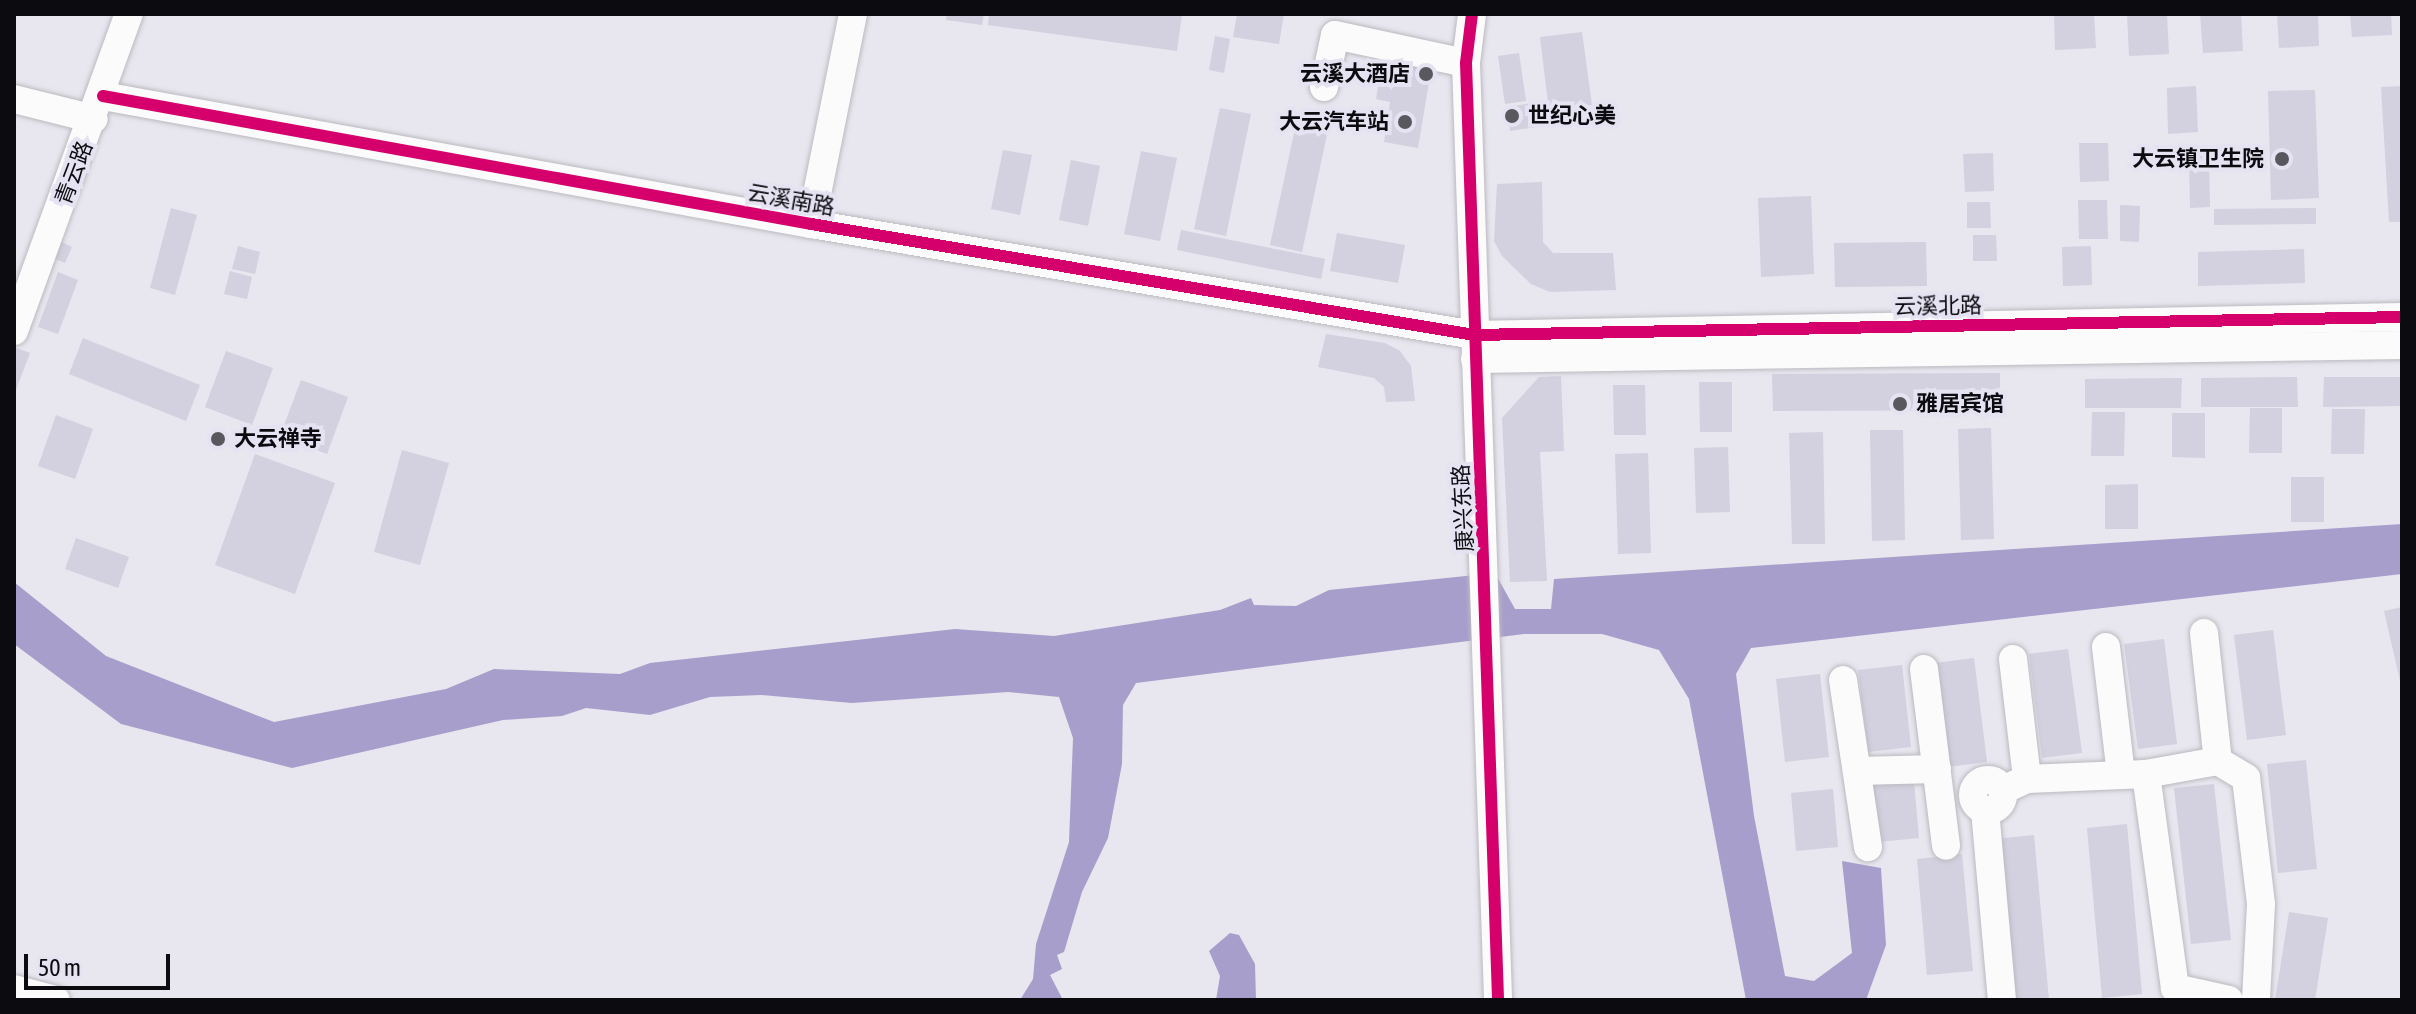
<!DOCTYPE html>
<meta charset="utf-8">
<style>
body{margin:0}
#map{position:relative;width:2416px;height:1014px;overflow:hidden;background:#e8e6ee;font-family:"Asap Condensed","Noto Sans SC",sans-serif}
div>[style]{position:absolute}
.water>*{inset:0;background:#a89ecc}
.building>*{inset:0;background:#d3d0df}
.roads{filter:drop-shadow(0 0 2px #bbbac0) drop-shadow(0 0 2px #bbbac0)}
.minor>*{height:28px;margin:-14px;padding:0 14px;transform-origin:14px;border-radius:14px;background:#fcfbfc}
.minor>.ring{margin:-14px;padding:0;box-sizing:content-box;background:none;border:28px solid #fcfbfc;border-radius:50%}
.cycleway>*{height:12px;margin:-6px;padding:0 6px;transform-origin:6px;border-radius:6px;background:#d6006c}
.dots>*{width:22px;height:22px;translate:-50% -50%;box-sizing:border-box;border:4px solid #e5e3f2;border-radius:50%}
span{translate:-50% -50%;white-space:nowrap;text-align:center;line-height:1.15;-webkit-text-stroke:8px #e5e3f2;paint-order:stroke}
.poi-label{font-size:22px;color:#0c0b10;font-weight:700}
.right{translate:-100% -50%;text-align:right}
.left{translate:0 -50%;text-align:left}
.street-label{font-size:22px;color:#0c0b10}
.frame{position:absolute;inset:0;border:16px solid #0c0b10;pointer-events:none}
.scale{position:absolute;left:24px;top:954px;width:146px;height:36px;box-sizing:border-box;border:4px solid #0c0b10;border-top:0;padding-left:10px;font-size:24px;line-height:28px;white-space:nowrap;color:#0c0b10;-webkit-text-stroke:6px #e5e3f2;paint-order:stroke}
</style>
<div id="map">
<div class="water">
<div style="clip-path:polygon(2402px 524px,2402px 574px,1751px 648px,1736px 674px,1754px 816px,1785px 976px,1814px 981px,1852px 953px,1842px 861px,1881px 868px,1886px 945px,1866px 1000px,1746px 1000px,1689px 699px,1659px 650px,1602px 634px,1524px 634px,1136px 683px,1123px 705px,1122px 764px,1108px 838px,1082px 892px,1064px 952px,1057px 955px,1062px 969px,1050px 975px,1063px 1000px,1020px 1000px,1033px 979px,1036px 944px,1069px 842px,1073px 738px,1059px 697px,1008px 692px,852px 703px,761px 695px,710px 697px,650px 715px,586px 708px,562px 716px,503px 720px,292px 768px,121px 724px,14px 644px,14px 582px,106px 656px,274px 722px,446px 689px,494px 669px,620px 674px,650px 663px,955px 629px,1054px 636px,1220px 610px,1251px 598px,1254px 605px,1296px 606px,1329px 590px,1495px 573px,1515px 609px,1551px 609px,1554px 579px)"></div>
<div style="clip-path:polygon(1230px 933px,1239px 935px,1255px 964px,1256px 1000px,1216px 1000px,1220px 976px,1209px 951px)"></div>
</div>
<div class="building">
<div style="clip-path:polygon(947px 14px,984px 14px,982px 25px,946px 20px)"></div>
<div style="clip-path:polygon(989px 14px,1182px 14px,1177px 51px,988px 25px)"></div>
<div style="clip-path:polygon(1237px 14px,1284px 14px,1279px 44px,1233px 37px)"></div>
<div style="clip-path:polygon(2054px 14px,2094px 14px,2096px 48px,2055px 50px)"></div>
<div style="clip-path:polygon(2127px 14px,2167px 14px,2169px 54px,2129px 56px)"></div>
<div style="clip-path:polygon(2200px 14px,2241px 14px,2243px 51px,2203px 53px)"></div>
<div style="clip-path:polygon(2277px 14px,2318px 14px,2319px 46px,2279px 48px)"></div>
<div style="clip-path:polygon(2350px 14px,2391px 14px,2392px 35px,2352px 37px)"></div>
<div style="clip-path:polygon(1582px 32px,1592px 105px,1549px 111px,1540px 37px)"></div>
<div style="clip-path:polygon(1215px 36px,1230px 39px,1224px 73px,1209px 70px)"></div>
<div style="clip-path:polygon(1519px 53px,1526px 101px,1505px 104px,1498px 56px)"></div>
<div style="clip-path:polygon(1383px 56px,1432px 64px,1418px 148px,1384px 142px,1390px 102px,1376px 99px)"></div>
<div style="clip-path:polygon(2196px 86px,2198px 132px,2168px 134px,2167px 88px)"></div>
<div style="clip-path:polygon(2402px 86px,2402px 222px,2389px 222px,2381px 87px)"></div>
<div style="clip-path:polygon(2315px 90px,2319px 198px,2271px 200px,2268px 91px)"></div>
<div style="clip-path:polygon(1540px 102px,1543px 126px,1510px 131px,1507px 107px)"></div>
<div style="clip-path:polygon(1220px 108px,1251px 114px,1226px 236px,1194px 229px)"></div>
<div style="clip-path:polygon(1296px 124px,1328px 130px,1302px 252px,1270px 245px)"></div>
<div style="clip-path:polygon(2079px 143px,2108px 143px,2109px 181px,2080px 182px)"></div>
<div style="clip-path:polygon(1003px 150px,1032px 155px,1020px 215px,991px 209px)"></div>
<div style="clip-path:polygon(1141px 151px,1177px 158px,1160px 241px,1124px 234px)"></div>
<div style="clip-path:polygon(1993px 153px,1994px 191px,1965px 192px,1963px 154px)"></div>
<div style="clip-path:polygon(2209px 155px,2210px 207px,2190px 208px,2189px 156px)"></div>
<div style="clip-path:polygon(1071px 160px,1100px 166px,1088px 226px,1059px 220px)"></div>
<div style="clip-path:polygon(1542px 182px,1543px 242px,1553px 253px,1613px 253px,1616px 290px,1550px 292px,1531px 284px,1502px 256px,1494px 241px,1497px 184px)"></div>
<div style="clip-path:polygon(1811px 196px,1814px 274px,1761px 277px,1758px 198px)"></div>
<div style="clip-path:polygon(2078px 200px,2107px 200px,2108px 239px,2079px 239px)"></div>
<div style="clip-path:polygon(1967px 202px,1990px 202px,1991px 228px,1967px 228px)"></div>
<div style="clip-path:polygon(2120px 205px,2140px 206px,2139px 242px,2120px 241px)"></div>
<div style="clip-path:polygon(171px 208px,197px 215px,175px 295px,150px 288px)"></div>
<div style="clip-path:polygon(2316px 208px,2316px 224px,2214px 225px,2214px 209px)"></div>
<div style="clip-path:polygon(1181px 230px,1325px 259px,1321px 279px,1177px 250px)"></div>
<div style="clip-path:polygon(1337px 233px,1405px 245px,1398px 283px,1330px 271px)"></div>
<div style="clip-path:polygon(1973px 235px,1996px 235px,1997px 261px,1973px 261px)"></div>
<div style="clip-path:polygon(55px 239px,72px 247px,65px 263px,48px 256px)"></div>
<div style="clip-path:polygon(1926px 242px,1927px 286px,1835px 287px,1834px 243px)"></div>
<div style="clip-path:polygon(238px 246px,260px 252px,255px 274px,232px 269px)"></div>
<div style="clip-path:polygon(2091px 246px,2092px 285px,2063px 286px,2062px 247px)"></div>
<div style="clip-path:polygon(2304px 249px,2305px 283px,2198px 286px,2198px 252px)"></div>
<div style="clip-path:polygon(230px 271px,252px 277px,247px 299px,224px 294px)"></div>
<div style="clip-path:polygon(58px 272px,78px 280px,58px 334px,38px 327px)"></div>
<div style="clip-path:polygon(1326px 334px,1385px 343px,1400px 351px,1411px 366px,1415px 401px,1386px 402px,1384px 387px,1374px 378px,1318px 367px)"></div>
<div style="clip-path:polygon(83px 338px,200px 385px,186px 421px,69px 374px)"></div>
<div style="clip-path:polygon(14px 347px,30px 353px,14px 395px)"></div>
<div style="clip-path:polygon(226px 351px,273px 368px,252px 425px,205px 407px)"></div>
<div style="clip-path:polygon(2000px 373px,2000px 410px,1773px 411px,1772px 374px)"></div>
<div style="clip-path:polygon(1561px 376px,1564px 451px,1540px 452px,1547px 581px,1510px 582px,1502px 418px,1539px 377px)"></div>
<div style="clip-path:polygon(2297px 377px,2298px 407px,2201px 407px,2201px 378px)"></div>
<div style="clip-path:polygon(2324px 377px,2402px 377px,2402px 406px,2323px 407px)"></div>
<div style="clip-path:polygon(2182px 378px,2181px 408px,2085px 408px,2085px 379px)"></div>
<div style="clip-path:polygon(301px 380px,348px 397px,327px 454px,280px 436px)"></div>
<div style="clip-path:polygon(1699px 382px,1732px 382px,1732px 432px,1700px 432px)"></div>
<div style="clip-path:polygon(1613px 385px,1645px 385px,1646px 435px,1614px 435px)"></div>
<div style="clip-path:polygon(2250px 408px,2282px 408px,2282px 453px,2249px 453px)"></div>
<div style="clip-path:polygon(2332px 409px,2365px 409px,2364px 454px,2331px 454px)"></div>
<div style="clip-path:polygon(2092px 412px,2125px 412px,2124px 456px,2091px 456px)"></div>
<div style="clip-path:polygon(2172px 413px,2205px 413px,2205px 458px,2172px 457px)"></div>
<div style="clip-path:polygon(56px 415px,93px 429px,75px 479px,38px 466px)"></div>
<div style="clip-path:polygon(1991px 428px,1994px 539px,1961px 540px,1958px 429px)"></div>
<div style="clip-path:polygon(1870px 430px,1903px 430px,1905px 540px,1872px 541px)"></div>
<div style="clip-path:polygon(1823px 432px,1825px 544px,1792px 544px,1789px 433px)"></div>
<div style="clip-path:polygon(1728px 447px,1730px 512px,1696px 513px,1694px 448px)"></div>
<div style="clip-path:polygon(402px 450px,449px 463px,420px 565px,374px 552px)"></div>
<div style="clip-path:polygon(1648px 453px,1651px 553px,1618px 554px,1615px 454px)"></div>
<div style="clip-path:polygon(255px 454px,335px 483px,295px 594px,215px 565px)"></div>
<div style="clip-path:polygon(2291px 477px,2324px 477px,2324px 522px,2291px 522px)"></div>
<div style="clip-path:polygon(2138px 484px,2138px 529px,2105px 529px,2105px 485px)"></div>
<div style="clip-path:polygon(76px 538px,129px 557px,118px 588px,65px 569px)"></div>
<div style="clip-path:polygon(2402px 607px,2402px 685px,2401px 685px,2384px 611px)"></div>
<div style="clip-path:polygon(2273px 630px,2286px 735px,2247px 740px,2234px 635px)"></div>
<div style="clip-path:polygon(2164px 639px,2177px 744px,2138px 749px,2124px 644px)"></div>
<div style="clip-path:polygon(2068px 649px,2082px 753px,2042px 758px,2029px 654px)"></div>
<div style="clip-path:polygon(1974px 658px,1987px 762px,1948px 767px,1935px 663px)"></div>
<div style="clip-path:polygon(1902px 665px,1911px 747px,1868px 752px,1858px 670px)"></div>
<div style="clip-path:polygon(1820px 674px,1829px 757px,1785px 762px,1776px 679px)"></div>
<div style="clip-path:polygon(2306px 760px,2317px 869px,2278px 873px,2267px 764px)"></div>
<div style="clip-path:polygon(1914px 781px,1919px 838px,1878px 842px,1873px 784px)"></div>
<div style="clip-path:polygon(2214px 784px,2231px 940px,2191px 944px,2174px 788px)"></div>
<div style="clip-path:polygon(1833px 789px,1838px 847px,1796px 851px,1791px 793px)"></div>
<div style="clip-path:polygon(2127px 824px,2142px 994px,2102px 998px,2087px 828px)"></div>
<div style="clip-path:polygon(2034px 835px,2049px 1000px,2009px 1000px,1995px 839px)"></div>
<div style="clip-path:polygon(1962px 854px,1973px 971px,1927px 975px,1917px 859px)"></div>
<div style="clip-path:polygon(2289px 912px,2328px 918px,2315px 1000px,2275px 1000px)"></div>
</div>
<div class="roads">
<div class="minor">
<div style="left:1472px;top:14px;width:49px;rotate:97deg"></div>
<div style="left:1466px;top:63px;width:938px;rotate:88.04deg"></div>
<div style="left:1324px;top:87px;width:53px;rotate:-78.1deg"></div>
<div style="left:1335px;top:35px;width:134px;rotate:12.1deg"></div>
<div style="left:103px;top:96px;width:719px;rotate:10.25deg"></div>
<div style="left:811px;top:224px;width:672px;rotate:9.5deg"></div>
<div style="left:1474px;top:335px;width:928px;rotate:-1.11deg"></div>
<div style="left:14px;top:99px;width:82px;rotate:14deg"></div>
<div style="left:811px;top:224px;width:214px;rotate:-78.7deg"></div>
<div style="left:14px;top:331px;width:337px;rotate:-70.1deg"></div>
<div style="left:1475px;top:359px;width:927px;rotate:-0.87deg"></div>
<div style="left:2204px;top:633px;width:129px;rotate:83.8deg"></div>
<div style="left:2106px;top:647px;width:129px;rotate:83.3deg"></div>
<div style="left:2013px;top:659px;width:121px;rotate:83.3deg"></div>
<div style="left:1924px;top:669px;width:178px;rotate:82.9deg"></div>
<div style="left:1843px;top:680px;width:169px;rotate:81.5deg"></div>
<div style="left:1858px;top:771px;width:79px;rotate:-1.5deg"></div>
<div style="left:2146px;top:774px;width:216px;rotate:82.3deg"></div>
<div style="left:2175px;top:988px;width:55px;rotate:12.5deg"></div>
<div class="ring" style="left:1973px;top:780px;width:2px;height:2px"></div>
<div style="left:2003px;top:790px;width:26px;rotate:-25deg"></div>
<div style="left:2027px;top:779px;width:119px;rotate:-2.4deg"></div>
<div style="left:2146px;top:774px;width:73px;rotate:-10.2deg"></div>
<div style="left:2218px;top:761px;width:33px;rotate:31deg"></div>
<div style="left:2246px;top:778px;width:127px;rotate:83.2deg"></div>
<div style="left:2261px;top:904px;width:96px;rotate:93deg"></div>
<div style="left:1985px;top:810px;width:191px;rotate:84.9deg"></div>
<div style="left:14px;top:989px;width:43px;rotate:14.7deg"></div>
</div>
</div>
<div class="cycleway">
<div style="left:1472px;top:14px;width:49px;rotate:97deg"></div>
<div style="left:1466px;top:63px;width:938px;rotate:88.04deg"></div>
<div style="left:103px;top:96px;width:719px;rotate:10.25deg"></div>
<div style="left:811px;top:224px;width:672px;rotate:9.5deg"></div>
<div style="left:1474px;top:335px;width:928px;rotate:-1.11deg"></div>
</div>
<div class="dots">
<div style="left:1426px;top:74px;background:#59585e"></div>
<div style="left:1512px;top:116px;background:#59585e"></div>
<div style="left:1405px;top:122px;background:#59585e"></div>
<div style="left:2282px;top:159px;background:#59585e"></div>
<div style="left:1900px;top:404px;background:#59585e"></div>
<div style="left:218px;top:439px;background:#59585e"></div>
</div>
<div class="poi-label">
<span class="right" style="left:1410px;top:74px">云溪大酒店</span>
<span class="left" style="left:1528px;top:116px">世纪心美</span>
<span class="right" style="left:1389px;top:122px">大云汽车站</span>
<span class="right" style="left:2264px;top:159px">大云镇卫生院</span>
<span class="left" style="left:1916px;top:404px">雅居宾馆</span>
<span class="left" style="left:234px;top:439px">大云禅寺</span>
</div>
<div class="street-label">
<span style="left:74px;top:173px;rotate:-69deg">青云路</span>
<span style="left:791px;top:200px;rotate:10deg">云溪南路</span>
<span style="left:1938px;top:306px;rotate:-1deg">云溪北路</span>
<span style="left:1463px;top:508px;rotate:-93deg">康兴东路</span>
</div>
<div class="frame"></div>
<div class="scale">50 m</div>
</div>
